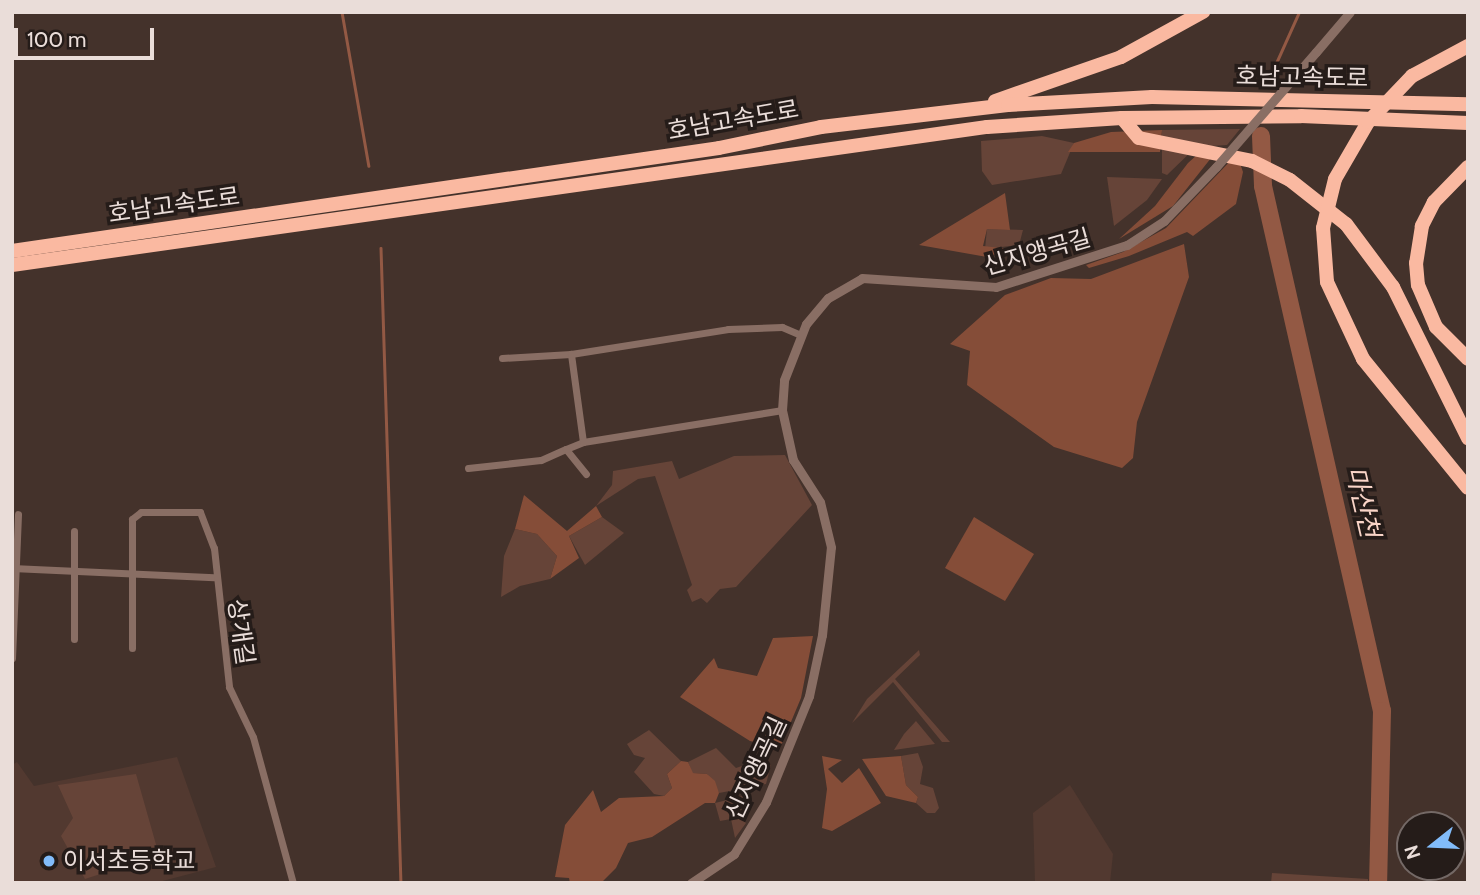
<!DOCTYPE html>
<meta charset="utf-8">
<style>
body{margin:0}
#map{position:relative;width:1480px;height:895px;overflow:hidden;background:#44322b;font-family:Cabin,"Noto Sans KR",sans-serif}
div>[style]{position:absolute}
.built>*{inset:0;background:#523930}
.green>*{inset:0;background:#664438}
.forest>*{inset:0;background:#854d38}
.stream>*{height:2.5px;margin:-1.25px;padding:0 1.25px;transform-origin:1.25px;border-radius:1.25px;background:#935944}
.river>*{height:18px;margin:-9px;padding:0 9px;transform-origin:9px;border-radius:9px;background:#935944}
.minor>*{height:7px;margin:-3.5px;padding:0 3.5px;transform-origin:3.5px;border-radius:3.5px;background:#896e64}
.tertiary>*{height:9px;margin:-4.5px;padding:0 4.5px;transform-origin:4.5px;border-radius:4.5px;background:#896e64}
.motorway>*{height:14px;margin:-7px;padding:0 7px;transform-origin:7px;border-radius:7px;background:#fab9a1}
.tertiary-bridge>*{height:9px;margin:-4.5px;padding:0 4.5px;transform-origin:4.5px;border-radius:4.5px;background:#896e64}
.motorway-bridge>*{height:14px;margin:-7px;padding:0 7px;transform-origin:7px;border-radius:7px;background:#fab9a1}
.dots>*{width:19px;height:19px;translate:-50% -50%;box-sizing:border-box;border:4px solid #251c19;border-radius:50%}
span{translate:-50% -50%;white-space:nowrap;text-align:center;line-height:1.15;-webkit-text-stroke:7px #251c19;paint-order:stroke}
.street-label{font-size:24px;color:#eaddd9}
.poi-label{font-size:24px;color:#eaddd9}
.left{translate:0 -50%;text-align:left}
.water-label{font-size:26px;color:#fad5c8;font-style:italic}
.frame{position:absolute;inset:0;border:14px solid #eaddd9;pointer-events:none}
.north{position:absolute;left:1396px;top:811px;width:70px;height:70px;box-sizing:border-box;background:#251c19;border:2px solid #746966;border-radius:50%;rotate:252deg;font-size:19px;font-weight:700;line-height:28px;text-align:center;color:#eaddd9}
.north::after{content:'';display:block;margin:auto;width:24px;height:32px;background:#82bcfa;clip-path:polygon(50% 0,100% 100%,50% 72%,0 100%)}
.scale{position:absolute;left:14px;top:28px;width:140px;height:32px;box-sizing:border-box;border:4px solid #eaddd9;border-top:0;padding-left:9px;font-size:21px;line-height:24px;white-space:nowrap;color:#eaddd9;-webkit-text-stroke:5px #251c19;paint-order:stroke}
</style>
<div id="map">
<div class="built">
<div style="clip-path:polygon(177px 757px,216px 867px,155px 883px,12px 883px,12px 765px,17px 762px,34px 786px)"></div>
<div style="clip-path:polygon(1070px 785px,1113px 854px,1110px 883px,1035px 883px,1033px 813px)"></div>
</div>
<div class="green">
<div style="clip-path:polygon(1240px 129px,1227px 145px,1196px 147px,1167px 175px,1162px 173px,1162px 130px)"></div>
<div style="clip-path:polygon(1042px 136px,1074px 143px,1061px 174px,992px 185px,982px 171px,981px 141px)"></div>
<div style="clip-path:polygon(1107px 177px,1162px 179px,1147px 200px,1114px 226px)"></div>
<div style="clip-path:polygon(987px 229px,1023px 230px,1019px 245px,985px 249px)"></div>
<div style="clip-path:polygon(785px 455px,812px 505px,736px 587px,720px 589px,707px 603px,701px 598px,692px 602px,687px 590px,692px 585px,655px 476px,638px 479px,596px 506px,612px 485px,613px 471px,672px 461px,679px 479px,734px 456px)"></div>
<div style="clip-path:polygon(602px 517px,624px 533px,585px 565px,569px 536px)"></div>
<div style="clip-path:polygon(515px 529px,537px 534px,557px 556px,550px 579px,520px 586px,501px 597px,504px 556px)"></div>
<div style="clip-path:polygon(919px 650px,920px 655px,895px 679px,950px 742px,942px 742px,893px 682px,852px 723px,867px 699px)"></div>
<div style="clip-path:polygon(916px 721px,935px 744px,894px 750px,904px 734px)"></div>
<div style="clip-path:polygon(649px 730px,681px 761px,667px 774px,672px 788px,664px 796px,654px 794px,634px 772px,645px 758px,634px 755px,627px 744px)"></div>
<div style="clip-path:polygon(716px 748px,736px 768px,759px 760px,771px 765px,766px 784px,719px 793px,707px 774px,692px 773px,688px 762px)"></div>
<div style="clip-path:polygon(918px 753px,923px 767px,920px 784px,933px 788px,939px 808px,935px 813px,927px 813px,916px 803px,918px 797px,906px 785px,901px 756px)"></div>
<div style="clip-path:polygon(136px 774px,159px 855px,85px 879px,61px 836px,73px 818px,58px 785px)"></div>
<div style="clip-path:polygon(743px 796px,748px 807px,741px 818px,746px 823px,735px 838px,731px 819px,720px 821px,715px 803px)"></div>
<div style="clip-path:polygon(1272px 873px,1368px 879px,1368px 883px,1271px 883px)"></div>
</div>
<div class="forest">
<div style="clip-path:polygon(1162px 130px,1160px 152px,1068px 152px,1074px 143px,1111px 132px)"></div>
<div style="clip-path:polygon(1215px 153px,1173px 206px,1119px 239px,1155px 206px,1188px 163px,1198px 154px)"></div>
<div style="clip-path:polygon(1237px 154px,1243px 172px,1236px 204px,1193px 236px,1187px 232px,1129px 256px,1089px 268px,1086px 265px,1123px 252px,1166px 228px)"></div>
<div style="clip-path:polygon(1005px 193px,1010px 230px,987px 229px,983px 246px,1010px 249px,987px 257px,919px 245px)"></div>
<div style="clip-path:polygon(1184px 244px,1189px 277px,1137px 422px,1133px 458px,1122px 468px,1054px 447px,967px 385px,970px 351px,950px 344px,1005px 295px,1051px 278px,1091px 279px)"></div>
<div style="clip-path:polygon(524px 495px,567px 531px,596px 506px,602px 517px,569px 536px,579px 558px,550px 579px,557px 556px,537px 534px,515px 529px)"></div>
<div style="clip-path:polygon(974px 517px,1034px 554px,1005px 601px,945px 568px)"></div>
<div style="clip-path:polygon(813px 636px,801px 698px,780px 748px,750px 741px,680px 697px,714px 658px,718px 668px,757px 676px,773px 638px)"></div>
<div style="clip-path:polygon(822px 756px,842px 760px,828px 769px,842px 783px,859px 768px,881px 803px,832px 831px,822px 828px,827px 789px)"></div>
<div style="clip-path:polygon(901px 756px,906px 785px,918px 797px,916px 803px,886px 796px,862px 759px)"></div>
<div style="clip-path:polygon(681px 761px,688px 762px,693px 773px,707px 774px,715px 781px,719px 793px,715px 803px,705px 803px,652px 837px,628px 843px,616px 868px,601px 883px,570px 883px,569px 878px,555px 877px,565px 825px,593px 790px,601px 812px,619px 798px,664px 796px,672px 788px,667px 774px)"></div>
</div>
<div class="stream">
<div style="left:342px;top:12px;width:156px;rotate:80.1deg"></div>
<div style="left:1268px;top:81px;width:76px;rotate:-65.8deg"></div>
<div style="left:381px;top:248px;width:635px;rotate:88.2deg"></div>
</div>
<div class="river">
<div style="left:1261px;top:136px;width:50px;rotate:87.7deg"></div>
<div style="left:1263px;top:186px;width:538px;rotate:77.23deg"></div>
<div style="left:1382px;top:711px;width:172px;rotate:91.3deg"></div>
</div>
<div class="minor">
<div style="left:502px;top:358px;width:69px;rotate:-3.3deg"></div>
<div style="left:583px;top:442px;width:89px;rotate:-97.8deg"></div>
<div style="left:571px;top:354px;width:159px;rotate:-9deg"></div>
<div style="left:728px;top:329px;width:54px;rotate:-2.1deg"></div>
<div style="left:782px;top:327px;width:21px;rotate:23deg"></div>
<div style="left:468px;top:468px;width:73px;rotate:-6.3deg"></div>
<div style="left:541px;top:460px;width:27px;rotate:-24deg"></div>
<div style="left:586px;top:474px;width:32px;rotate:-129deg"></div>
<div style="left:566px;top:449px;width:18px;rotate:-22deg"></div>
<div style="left:583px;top:442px;width:202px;rotate:-9.1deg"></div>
<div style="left:12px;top:568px;width:202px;rotate:2.6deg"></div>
<div style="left:74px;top:639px;width:108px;rotate:-90deg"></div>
<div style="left:132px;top:648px;width:129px;rotate:-90deg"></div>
<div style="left:132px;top:519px;width:11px;rotate:-38deg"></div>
<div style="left:141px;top:512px;width:59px"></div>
<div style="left:200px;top:512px;width:39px;rotate:69deg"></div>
<div style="left:214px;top:548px;width:140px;rotate:83.8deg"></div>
<div style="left:229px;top:687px;width:55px;rotate:64.4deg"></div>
<div style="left:253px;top:737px;width:151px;rotate:74.7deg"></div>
<div style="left:12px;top:658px;width:144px;rotate:-87.6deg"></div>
</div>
<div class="tertiary">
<div style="left:1316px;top:52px;width:52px;rotate:-49.6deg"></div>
<div style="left:691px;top:883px;width:52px;rotate:-34deg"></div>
<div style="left:734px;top:854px;width:61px;rotate:-58.4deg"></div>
<div style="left:766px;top:802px;width:114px;rotate:-67.9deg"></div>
<div style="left:809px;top:696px;width:62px;rotate:-78deg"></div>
<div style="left:822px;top:635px;width:88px;rotate:-84.2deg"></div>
<div style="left:831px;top:547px;width:46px;rotate:-103.7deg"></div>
<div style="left:820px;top:502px;width:50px;rotate:-122.7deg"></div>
<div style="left:793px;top:460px;width:51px;rotate:-102.4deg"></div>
<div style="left:782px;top:410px;width:30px;rotate:-86deg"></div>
<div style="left:784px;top:380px;width:60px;rotate:-68.6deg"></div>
<div style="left:806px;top:324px;width:34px;rotate:-50deg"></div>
<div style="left:828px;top:298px;width:39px;rotate:-30deg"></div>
<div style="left:862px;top:278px;width:134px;rotate:3.8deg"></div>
<div style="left:996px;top:287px;width:138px;rotate:-17.8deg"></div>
<div style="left:1127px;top:245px;width:44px;rotate:-33deg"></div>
<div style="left:1164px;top:221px;width:75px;rotate:-46.1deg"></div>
</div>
<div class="motorway">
<div style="left:1412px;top:76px;width:64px;rotate:-28.2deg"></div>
<div style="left:995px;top:101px;width:133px;rotate:-19.2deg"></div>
<div style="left:1121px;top:57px;width:94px;rotate:-28.8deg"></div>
<div style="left:1122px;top:118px;width:26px;rotate:50deg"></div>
<div style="left:1139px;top:138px;width:115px;rotate:11.5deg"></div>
<div style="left:1252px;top:161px;width:42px;rotate:26.6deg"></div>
<div style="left:1290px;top:180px;width:71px;rotate:38.2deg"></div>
<div style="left:1346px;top:224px;width:79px;rotate:53.3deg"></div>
<div style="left:1393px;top:287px;width:169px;rotate:63.6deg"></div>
<div style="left:1468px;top:167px;width:49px;rotate:134.2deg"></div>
<div style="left:1434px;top:202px;width:27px;rotate:117deg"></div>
<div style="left:1422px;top:226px;width:37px;rotate:99deg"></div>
<div style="left:1416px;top:263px;width:22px;rotate:85deg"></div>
<div style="left:1418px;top:285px;width:46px;rotate:66.8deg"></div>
<div style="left:1436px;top:327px;width:45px;rotate:45deg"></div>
<div style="left:12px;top:251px;width:714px;rotate:-8.29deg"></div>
<div style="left:719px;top:148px;width:104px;rotate:-11.6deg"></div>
<div style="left:821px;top:127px;width:188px;rotate:-6.7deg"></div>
<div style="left:1008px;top:105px;width:144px;rotate:-3.2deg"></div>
<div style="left:1152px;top:97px;width:316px;rotate:1.3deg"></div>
<div style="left:12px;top:265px;width:985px;rotate:-8.06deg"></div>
<div style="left:987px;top:127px;width:135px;rotate:-3.8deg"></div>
<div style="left:1122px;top:118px;width:179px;rotate:-0.6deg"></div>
<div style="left:1301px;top:116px;width:167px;rotate:2.4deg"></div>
<div style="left:1327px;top:282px;width:85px;rotate:64.9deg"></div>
<div style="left:1363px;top:359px;width:166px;rotate:50.9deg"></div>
</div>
<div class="tertiary-bridge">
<div style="left:1216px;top:167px;width:152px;rotate:-49deg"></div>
</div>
<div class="motorway-bridge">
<div style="left:1327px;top:282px;width:54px;rotate:-94.2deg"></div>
<div style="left:1323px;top:228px;width:50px;rotate:-76.2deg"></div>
<div style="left:1335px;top:179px;width:66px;rotate:-59.9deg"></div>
<div style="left:1368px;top:122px;width:64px;rotate:-46.3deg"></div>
</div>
<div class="dots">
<div style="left:49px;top:861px;background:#82bcfa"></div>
</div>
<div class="street-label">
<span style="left:1302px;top:77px;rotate:1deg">호남고속도로</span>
<span style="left:733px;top:120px;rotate:-10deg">호남고속도로</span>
<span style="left:174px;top:205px;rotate:-8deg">호남고속도로</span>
<span style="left:1037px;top:252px;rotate:-16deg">신지앵곡길</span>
<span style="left:241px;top:632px;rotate:82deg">상개길</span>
<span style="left:756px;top:768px;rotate:-65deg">신지앵곡길</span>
</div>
<div class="poi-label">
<span class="left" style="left:63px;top:861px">이서초등학교</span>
</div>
<div class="water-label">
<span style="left:1362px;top:502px;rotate:77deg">마산천</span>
</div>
<div class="frame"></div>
<div class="north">N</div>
<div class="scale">100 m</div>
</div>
